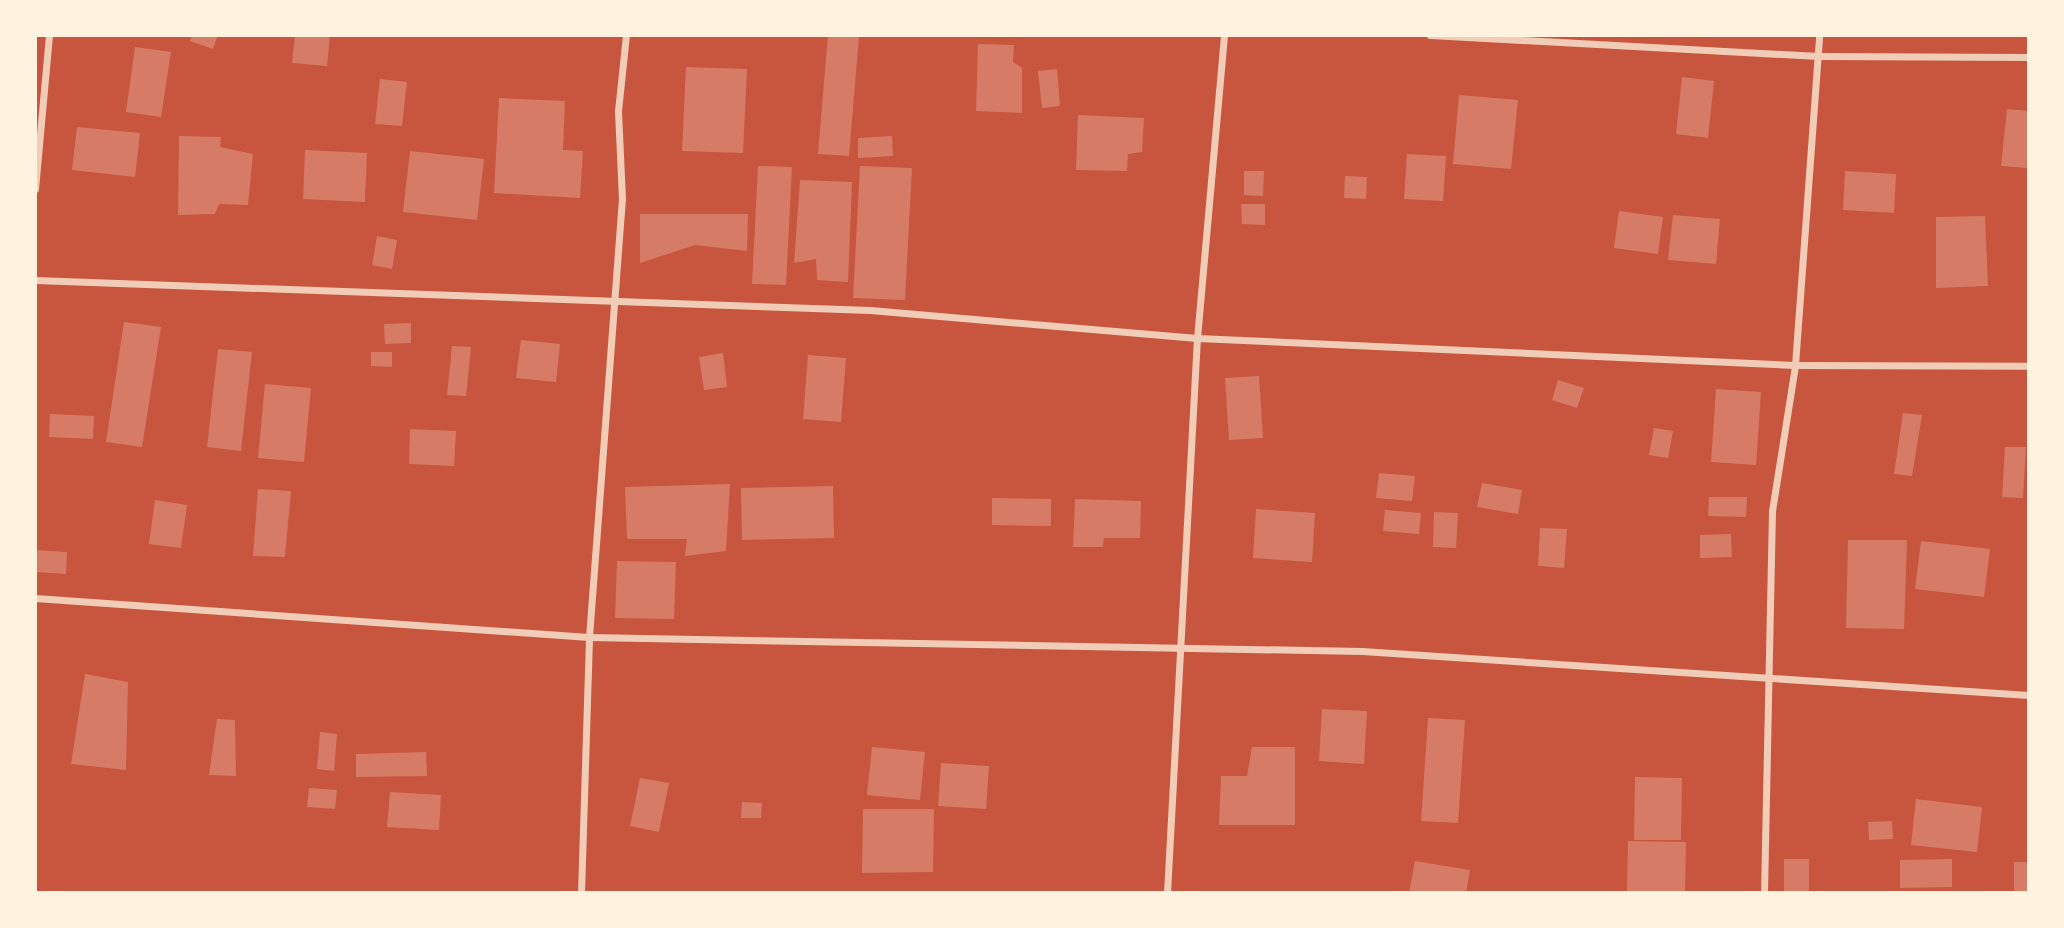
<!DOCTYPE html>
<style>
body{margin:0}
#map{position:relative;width:2064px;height:928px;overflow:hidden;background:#c8553d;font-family:"Source Sans 3",sans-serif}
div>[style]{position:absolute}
.building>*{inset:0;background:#d67c66}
.minor>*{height:7px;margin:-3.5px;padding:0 3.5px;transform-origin:3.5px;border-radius:3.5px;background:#f1ccb7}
span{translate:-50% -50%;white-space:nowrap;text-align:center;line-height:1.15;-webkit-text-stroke:7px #fff3e0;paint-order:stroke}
.frame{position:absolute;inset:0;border:37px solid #fff3e0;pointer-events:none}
</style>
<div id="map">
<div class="building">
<div style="clip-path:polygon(192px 35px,218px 35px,213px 49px,190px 41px)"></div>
<div style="clip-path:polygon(295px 35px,330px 35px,327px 66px,292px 63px)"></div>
<div style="clip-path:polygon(828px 35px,859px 37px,849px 156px,818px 154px)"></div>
<div style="clip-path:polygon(978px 44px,1014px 45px,1013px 62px,1022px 68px,1022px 113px,976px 111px)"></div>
<div style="clip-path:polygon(135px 47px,171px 52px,161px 117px,126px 112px)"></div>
<div style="clip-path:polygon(686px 67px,747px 69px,743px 153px,682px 151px)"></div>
<div style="clip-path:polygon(1057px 69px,1060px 106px,1042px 108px,1038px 71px)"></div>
<div style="clip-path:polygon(1682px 77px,1714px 81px,1708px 138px,1676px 134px)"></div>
<div style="clip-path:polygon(380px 79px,407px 82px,402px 126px,375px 124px)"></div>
<div style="clip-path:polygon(1459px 95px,1518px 100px,1511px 169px,1453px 164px)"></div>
<div style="clip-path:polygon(499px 98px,565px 101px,563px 150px,583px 151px,580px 198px,494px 193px)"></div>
<div style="clip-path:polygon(2007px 109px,2029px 111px,2027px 168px,2001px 166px)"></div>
<div style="clip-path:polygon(1078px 115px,1144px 118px,1142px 152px,1128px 154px,1127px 171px,1076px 170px)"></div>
<div style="clip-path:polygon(77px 127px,140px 133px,135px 177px,72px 170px)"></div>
<div style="clip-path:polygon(179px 136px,221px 137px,220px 147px,253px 154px,248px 205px,219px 204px,215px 214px,178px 215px)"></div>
<div style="clip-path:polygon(892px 136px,893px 156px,858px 158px,858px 138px)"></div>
<div style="clip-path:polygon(305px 150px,367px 153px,365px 202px,303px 199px)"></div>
<div style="clip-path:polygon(410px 151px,484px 159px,477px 220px,403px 212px)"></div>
<div style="clip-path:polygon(1407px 154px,1446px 156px,1443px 201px,1404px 199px)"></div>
<div style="clip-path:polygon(758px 166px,792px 167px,786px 285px,752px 284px)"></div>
<div style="clip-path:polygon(860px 166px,912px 168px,905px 300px,853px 298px)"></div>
<div style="clip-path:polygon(1244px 171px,1264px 171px,1263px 196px,1244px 195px)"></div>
<div style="clip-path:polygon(1845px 171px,1896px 174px,1894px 213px,1843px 210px)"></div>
<div style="clip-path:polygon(1345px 176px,1367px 177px,1366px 199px,1344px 198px)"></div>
<div style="clip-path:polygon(800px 180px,852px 182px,848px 282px,817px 280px,816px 259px,794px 263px)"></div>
<div style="clip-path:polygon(1241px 204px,1265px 204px,1265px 225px,1242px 224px)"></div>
<div style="clip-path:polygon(1619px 211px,1663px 217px,1658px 254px,1614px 248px)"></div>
<div style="clip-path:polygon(640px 214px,748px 214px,747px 251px,695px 245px,640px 263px)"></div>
<div style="clip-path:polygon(1673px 215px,1720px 219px,1716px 264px,1668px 260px)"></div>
<div style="clip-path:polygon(1985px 216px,1988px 286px,1936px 288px,1936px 217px)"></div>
<div style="clip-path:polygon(377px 236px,397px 240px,392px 269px,372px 265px)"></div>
<div style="clip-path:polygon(124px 322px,161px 327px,142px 447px,106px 442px)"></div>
<div style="clip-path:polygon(411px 323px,411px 343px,385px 344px,384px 324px)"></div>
<div style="clip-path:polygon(521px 340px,560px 344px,556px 382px,516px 378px)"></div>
<div style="clip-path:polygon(452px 346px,471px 347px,466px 396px,447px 395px)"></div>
<div style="clip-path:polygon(218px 349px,252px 352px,241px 451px,207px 447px)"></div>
<div style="clip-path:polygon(371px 352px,392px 352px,392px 367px,371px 366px)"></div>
<div style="clip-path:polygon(723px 353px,727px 387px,704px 390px,699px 357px)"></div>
<div style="clip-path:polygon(808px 355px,846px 358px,841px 422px,803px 419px)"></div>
<div style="clip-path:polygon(1259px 376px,1263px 438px,1229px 440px,1225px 378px)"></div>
<div style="clip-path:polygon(1558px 380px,1584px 388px,1577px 408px,1552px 400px)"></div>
<div style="clip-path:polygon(265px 384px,311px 388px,304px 462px,258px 458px)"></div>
<div style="clip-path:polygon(1716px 389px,1761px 392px,1756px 465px,1711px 462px)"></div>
<div style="clip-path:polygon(1903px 413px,1922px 415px,1912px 476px,1894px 474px)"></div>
<div style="clip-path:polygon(50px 414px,94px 416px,93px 439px,49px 437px)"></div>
<div style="clip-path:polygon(1654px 428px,1673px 431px,1668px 458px,1649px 455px)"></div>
<div style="clip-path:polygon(410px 429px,456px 431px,454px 466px,409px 464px)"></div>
<div style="clip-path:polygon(2005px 447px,2026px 447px,2023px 498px,2002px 497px)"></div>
<div style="clip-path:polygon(1379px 473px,1415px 476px,1412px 501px,1376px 498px)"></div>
<div style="clip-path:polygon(1482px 483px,1522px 490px,1518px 514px,1477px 507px)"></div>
<div style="clip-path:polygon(730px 484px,726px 551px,685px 556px,687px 539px,627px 539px,625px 487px)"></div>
<div style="clip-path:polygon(833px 486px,834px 538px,742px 540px,741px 488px)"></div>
<div style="clip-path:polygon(258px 489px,291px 491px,285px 557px,253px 556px)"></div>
<div style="clip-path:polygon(1709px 497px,1747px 497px,1746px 517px,1708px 516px)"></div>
<div style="clip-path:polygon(992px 498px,1051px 499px,1051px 526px,992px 525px)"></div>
<div style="clip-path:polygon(1075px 499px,1141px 501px,1140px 538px,1104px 538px,1103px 547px,1073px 547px)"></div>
<div style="clip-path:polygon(155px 500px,187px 505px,181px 548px,149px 544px)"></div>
<div style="clip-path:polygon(1256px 509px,1315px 513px,1312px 562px,1253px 558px)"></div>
<div style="clip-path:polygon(1385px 510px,1421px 513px,1419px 534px,1383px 531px)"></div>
<div style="clip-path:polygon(1434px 512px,1458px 513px,1456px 548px,1433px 547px)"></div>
<div style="clip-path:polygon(1540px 528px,1567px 529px,1564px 568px,1538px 566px)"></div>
<div style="clip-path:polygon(1731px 534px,1732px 557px,1700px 558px,1700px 535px)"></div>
<div style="clip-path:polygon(1848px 540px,1907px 540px,1904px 629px,1846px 628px)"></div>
<div style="clip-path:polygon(1921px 541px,1990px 549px,1984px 597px,1915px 589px)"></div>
<div style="clip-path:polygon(35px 550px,67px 552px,66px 574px,35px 572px)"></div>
<div style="clip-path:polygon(617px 561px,676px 562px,674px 619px,615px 618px)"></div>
<div style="clip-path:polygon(85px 674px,128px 682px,126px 770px,71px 764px)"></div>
<div style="clip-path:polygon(1322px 709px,1367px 711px,1364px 764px,1319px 761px)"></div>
<div style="clip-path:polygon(1428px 718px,1465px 720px,1458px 823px,1421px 821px)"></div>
<div style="clip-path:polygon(217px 719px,235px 720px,236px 776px,209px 775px)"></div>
<div style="clip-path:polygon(320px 732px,337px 734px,334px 771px,317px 769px)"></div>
<div style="clip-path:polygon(872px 747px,925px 752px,920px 800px,867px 795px)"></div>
<div style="clip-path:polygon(1252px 747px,1295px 747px,1295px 825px,1219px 825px,1221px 776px,1247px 776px)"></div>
<div style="clip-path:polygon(426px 752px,427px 776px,356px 777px,356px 754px)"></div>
<div style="clip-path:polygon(941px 763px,989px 766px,986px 809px,938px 806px)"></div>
<div style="clip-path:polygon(1635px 777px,1682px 778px,1681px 840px,1634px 840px)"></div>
<div style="clip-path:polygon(640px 778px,669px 783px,659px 832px,630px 826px)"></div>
<div style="clip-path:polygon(309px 788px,337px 790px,335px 809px,307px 807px)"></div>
<div style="clip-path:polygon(390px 792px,441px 795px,439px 830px,387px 827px)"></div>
<div style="clip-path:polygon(1916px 799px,1982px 807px,1977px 852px,1911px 845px)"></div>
<div style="clip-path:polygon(742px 802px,762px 803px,761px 818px,741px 818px)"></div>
<div style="clip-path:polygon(863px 809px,934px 809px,933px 872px,862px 873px)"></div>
<div style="clip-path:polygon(1892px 821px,1893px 839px,1869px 840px,1868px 822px)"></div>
<div style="clip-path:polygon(1628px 841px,1686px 842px,1685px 893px,1627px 893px)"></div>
<div style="clip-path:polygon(1784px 859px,1809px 859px,1809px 893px,1784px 893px)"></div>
<div style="clip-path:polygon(1952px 859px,1952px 887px,1900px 888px,1900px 860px)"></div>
<div style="clip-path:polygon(1415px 861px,1470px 870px,1466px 893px,1409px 893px)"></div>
<div style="clip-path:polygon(2014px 862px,2029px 862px,2029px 893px,2014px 893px)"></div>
</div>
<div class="minor">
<div style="left:1430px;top:35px;width:389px;rotate:3.1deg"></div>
<div style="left:1818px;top:56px;width:211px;rotate:0.3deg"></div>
<div style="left:35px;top:189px;width:155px;rotate:-84.8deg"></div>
<div style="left:35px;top:280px;width:836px;rotate:2.06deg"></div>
<div style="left:870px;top:310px;width:328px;rotate:4.9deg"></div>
<div style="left:1197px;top:338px;width:599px;rotate:2.59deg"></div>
<div style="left:1795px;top:365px;width:234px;rotate:0.2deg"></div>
<div style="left:35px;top:598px;width:555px;rotate:4.03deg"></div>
<div style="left:589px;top:637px;width:773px;rotate:1.04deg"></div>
<div style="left:1362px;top:651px;width:668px;rotate:3.77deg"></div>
<div style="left:581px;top:893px;width:256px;rotate:-88.2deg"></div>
<div style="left:589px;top:637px;width:439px;rotate:-85.7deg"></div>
<div style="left:622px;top:199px;width:88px;rotate:-92.6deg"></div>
<div style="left:618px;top:111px;width:76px;rotate:-84deg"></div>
<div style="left:1167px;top:893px;width:556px;rotate:-86.91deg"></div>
<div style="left:1197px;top:338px;width:304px;rotate:-84.9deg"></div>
<div style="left:1764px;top:893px;width:382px;rotate:-88.8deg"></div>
<div style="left:1772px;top:511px;width:148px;rotate:-81deg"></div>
<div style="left:1795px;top:365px;width:331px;rotate:-85.8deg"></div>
</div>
<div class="frame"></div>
</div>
